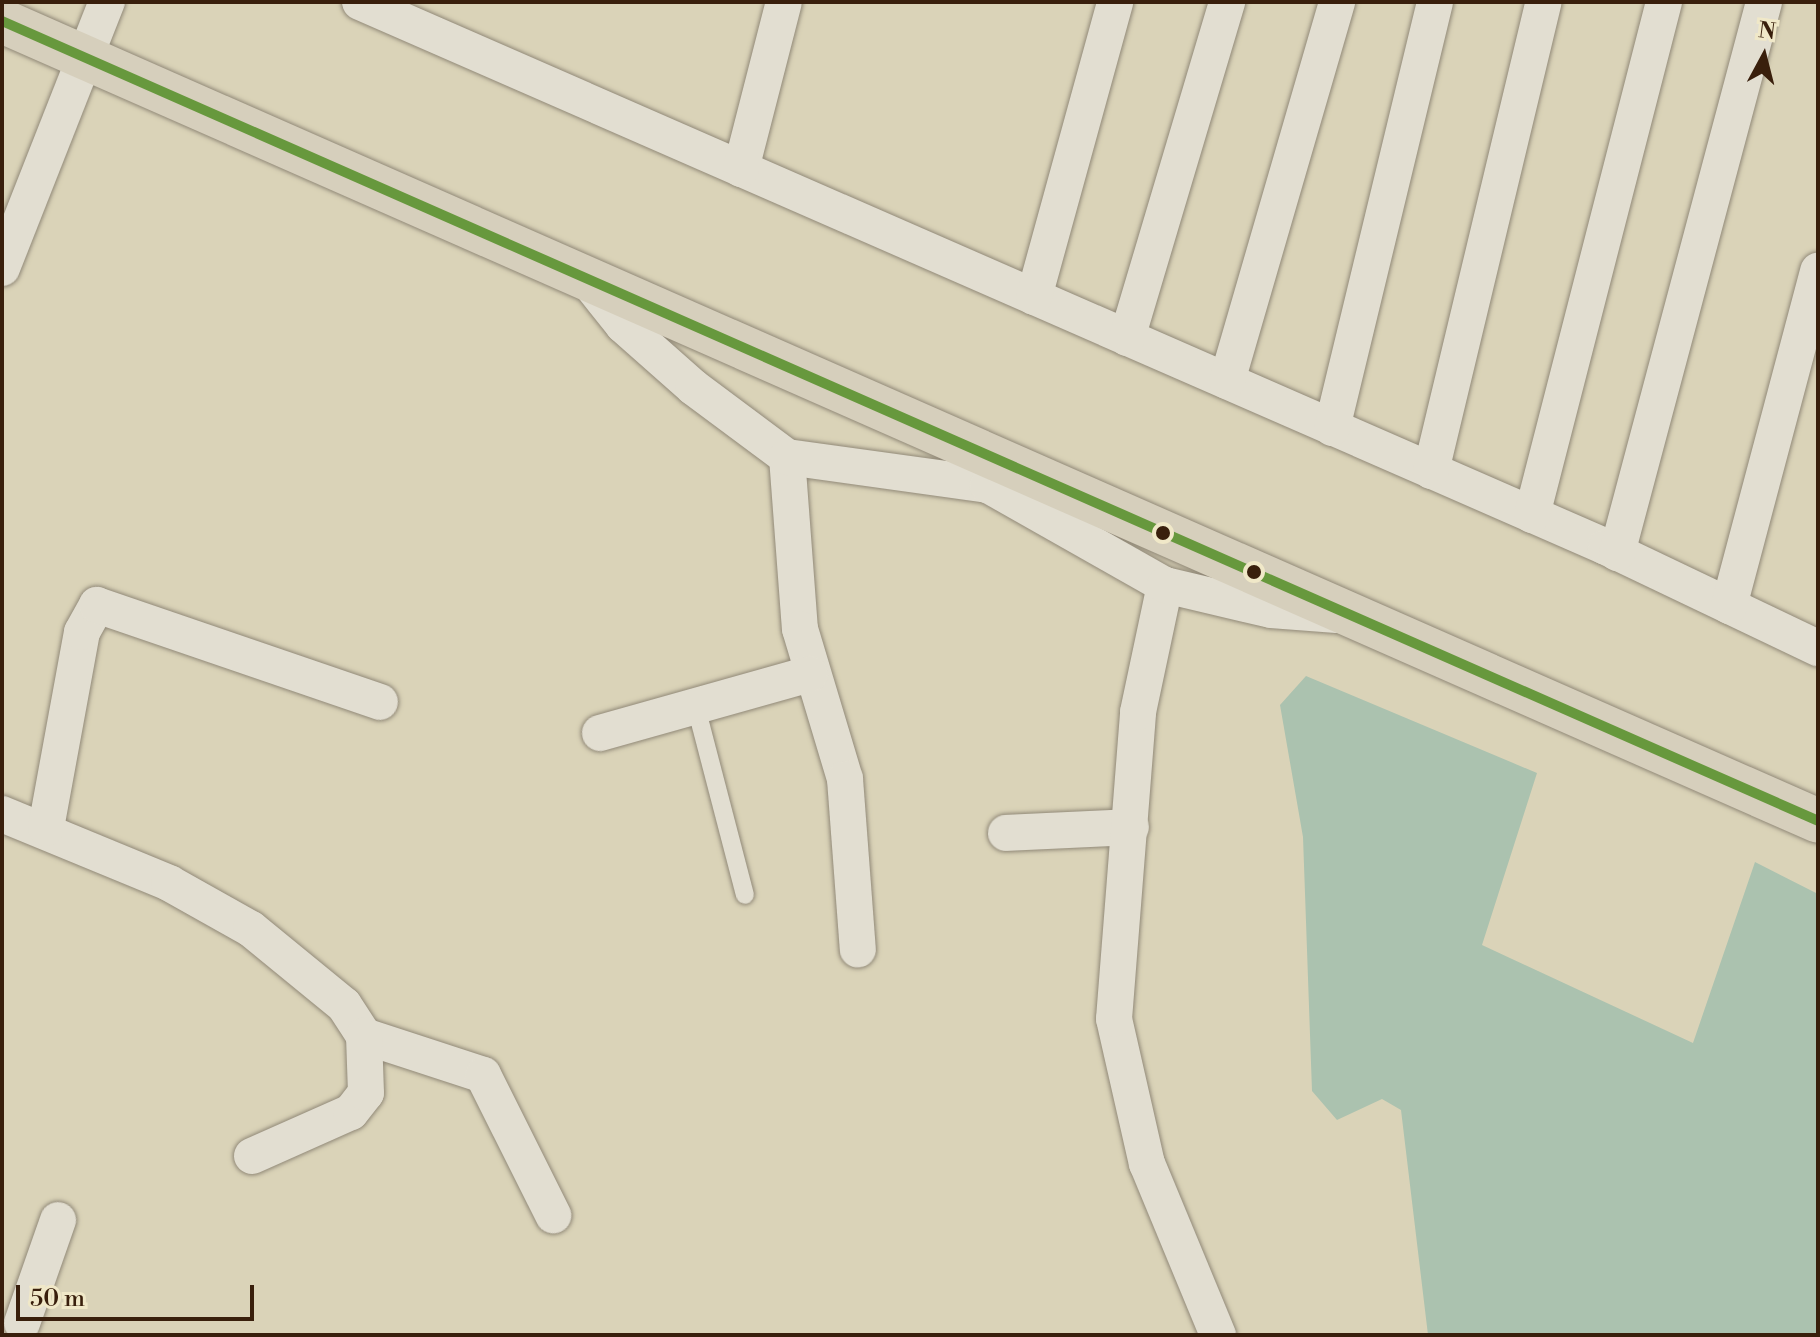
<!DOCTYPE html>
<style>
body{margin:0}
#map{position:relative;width:1820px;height:1337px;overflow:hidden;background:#dad3b8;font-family:"Libre Bodoni",serif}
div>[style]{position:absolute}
.water>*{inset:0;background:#abc2af}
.roads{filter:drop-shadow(0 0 2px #918978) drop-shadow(0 0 2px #918978)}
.service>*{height:18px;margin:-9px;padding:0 9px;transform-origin:9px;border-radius:9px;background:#e2ded1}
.minor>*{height:36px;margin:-18px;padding:0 18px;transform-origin:18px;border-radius:18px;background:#e2ded1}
.primary>*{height:44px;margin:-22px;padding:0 22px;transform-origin:22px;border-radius:22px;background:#d6cfbc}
.bus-1>*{height:10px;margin:-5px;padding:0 5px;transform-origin:5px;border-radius:5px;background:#67983d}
.dots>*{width:22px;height:22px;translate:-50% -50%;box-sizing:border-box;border:4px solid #f0e8c8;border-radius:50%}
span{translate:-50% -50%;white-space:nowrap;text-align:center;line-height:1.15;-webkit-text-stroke:7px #f0e8c8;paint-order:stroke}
.frame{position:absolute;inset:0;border:4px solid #391f0c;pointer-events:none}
.north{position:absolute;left:1724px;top:16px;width:80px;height:80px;-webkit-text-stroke:6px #f0e8c8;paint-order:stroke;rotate:7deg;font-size:22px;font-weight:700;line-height:32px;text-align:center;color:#391f0c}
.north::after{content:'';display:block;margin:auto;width:28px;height:36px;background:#391f0c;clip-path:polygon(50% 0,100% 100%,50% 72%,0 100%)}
.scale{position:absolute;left:16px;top:1285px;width:238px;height:36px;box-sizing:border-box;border:4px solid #391f0c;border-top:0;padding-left:10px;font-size:24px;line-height:28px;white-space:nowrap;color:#391f0c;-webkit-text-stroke:6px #f0e8c8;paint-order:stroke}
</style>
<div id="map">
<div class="water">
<div style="clip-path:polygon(1306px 676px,1537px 773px,1482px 945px,1693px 1043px,1755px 862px,1818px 894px,1818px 1335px,1428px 1335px,1401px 1110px,1382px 1099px,1337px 1120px,1312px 1091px,1303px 837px,1280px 705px)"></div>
</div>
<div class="roads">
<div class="service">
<div style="left:696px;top:707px;width:194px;rotate:75.4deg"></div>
</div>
<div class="minor">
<div style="left:360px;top:2px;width:1360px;rotate:23.62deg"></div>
<div style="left:1606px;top:547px;width:235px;rotate:25.5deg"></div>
<div style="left:741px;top:169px;width:172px;rotate:-75.6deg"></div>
<div style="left:2px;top:268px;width:286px;rotate:-68.5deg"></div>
<div style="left:592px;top:286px;width:50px;rotate:51.5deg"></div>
<div style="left:623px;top:325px;width:94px;rotate:41.5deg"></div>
<div style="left:693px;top:387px;width:117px;rotate:36.7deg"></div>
<div style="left:787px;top:457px;width:172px;rotate:85.7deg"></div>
<div style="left:800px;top:629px;width:157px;rotate:73.3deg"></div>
<div style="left:845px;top:779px;width:171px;rotate:85.7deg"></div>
<div style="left:1034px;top:297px;width:306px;rotate:-74.6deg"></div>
<div style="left:1127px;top:338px;width:351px;rotate:-73.4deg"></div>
<div style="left:1227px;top:381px;width:395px;rotate:-73.8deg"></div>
<div style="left:1332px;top:428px;width:438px;rotate:-76.4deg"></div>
<div style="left:787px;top:457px;width:203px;rotate:7.9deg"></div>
<div style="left:994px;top:458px;width:28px;rotate:103deg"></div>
<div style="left:988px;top:485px;width:203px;rotate:29.5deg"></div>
<div style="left:1431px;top:471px;width:482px;rotate:-76.5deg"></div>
<div style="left:1532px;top:515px;width:530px;rotate:-75.57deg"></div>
<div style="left:1617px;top:553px;width:570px;rotate:-75.06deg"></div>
<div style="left:1729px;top:606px;width:347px;rotate:-75.1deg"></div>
<div style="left:600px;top:733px;width:218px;rotate:-15.7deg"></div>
<div style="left:2px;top:814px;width:181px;rotate:22.4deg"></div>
<div style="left:169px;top:883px;width:94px;rotate:29.3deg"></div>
<div style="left:251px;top:929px;width:120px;rotate:39.3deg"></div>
<div style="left:344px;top:1005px;width:37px;rotate:57deg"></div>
<div style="left:364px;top:1036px;width:125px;rotate:18.1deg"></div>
<div style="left:483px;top:1075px;width:157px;rotate:63.4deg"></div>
<div style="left:46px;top:828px;width:199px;rotate:-79.6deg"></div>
<div style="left:82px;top:632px;width:31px;rotate:-61deg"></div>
<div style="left:97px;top:605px;width:299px;rotate:18.9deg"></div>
<div style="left:1006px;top:833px;width:125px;rotate:-2.7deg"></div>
<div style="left:252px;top:1156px;width:108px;rotate:-24deg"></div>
<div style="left:351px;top:1112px;width:24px;rotate:-52deg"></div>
<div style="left:366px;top:1093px;width:57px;rotate:-92deg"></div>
<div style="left:22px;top:1323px;width:109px;rotate:-70.7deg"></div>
<div style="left:1218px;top:1335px;width:185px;rotate:-112.5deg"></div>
<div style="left:1147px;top:1164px;width:149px;rotate:-102.8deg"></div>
<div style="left:1114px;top:1019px;width:308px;rotate:-85.5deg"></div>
<div style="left:1138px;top:712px;width:130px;rotate:-78deg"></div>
<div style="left:1165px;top:585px;width:109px;rotate:13.3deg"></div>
<div style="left:1271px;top:610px;width:66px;rotate:4.3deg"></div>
</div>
<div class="primary">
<div style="left:2px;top:21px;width:1984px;rotate:23.77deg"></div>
</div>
</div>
<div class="bus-1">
<div style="left:2px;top:21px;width:1984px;rotate:23.77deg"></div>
</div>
<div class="dots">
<div style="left:1163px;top:533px;background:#391f0c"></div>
<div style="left:1254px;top:572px;background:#391f0c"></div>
</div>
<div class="frame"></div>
<div class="north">N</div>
<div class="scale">50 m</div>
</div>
